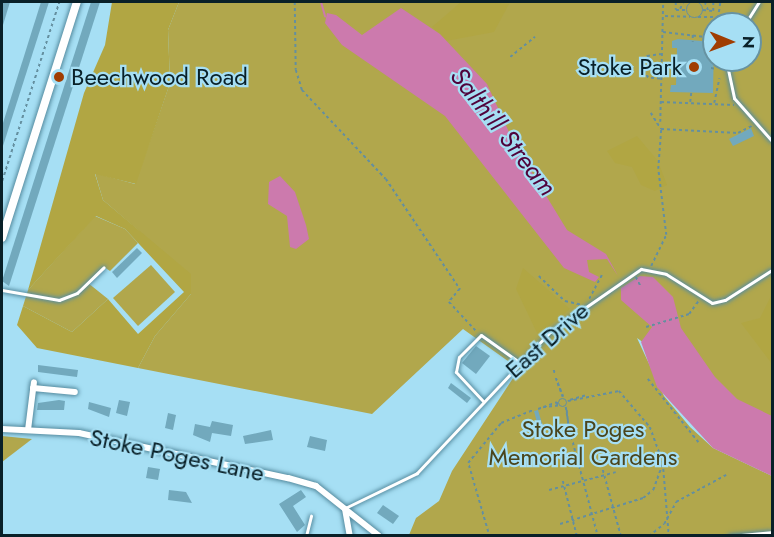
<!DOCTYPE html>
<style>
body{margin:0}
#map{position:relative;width:774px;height:537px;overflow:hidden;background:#a6dff4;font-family:Jost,sans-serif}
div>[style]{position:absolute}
.green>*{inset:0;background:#b1a74c}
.forest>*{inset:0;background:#b1a643}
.water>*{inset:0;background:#cc7aad}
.stream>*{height:2px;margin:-1px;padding:0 1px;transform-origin:1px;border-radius:1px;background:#cc7aad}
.building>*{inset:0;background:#72a9bd}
.path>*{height:1.5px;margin-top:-0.75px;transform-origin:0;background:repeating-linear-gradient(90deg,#648f9f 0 3px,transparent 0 6px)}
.path>.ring{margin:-0.75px;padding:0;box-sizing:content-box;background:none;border:1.5px solid #648f9f;border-radius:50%}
.roads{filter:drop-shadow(0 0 2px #558b9f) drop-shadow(0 0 2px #558b9f)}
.service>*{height:3px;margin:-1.5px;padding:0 1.5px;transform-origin:1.5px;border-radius:1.5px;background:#fff}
.minor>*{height:6px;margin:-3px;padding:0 3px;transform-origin:3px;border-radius:3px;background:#fff}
.tertiary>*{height:8px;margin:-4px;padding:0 4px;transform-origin:4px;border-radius:4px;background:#fff}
.dots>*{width:16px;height:16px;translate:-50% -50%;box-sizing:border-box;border:3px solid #a6dff4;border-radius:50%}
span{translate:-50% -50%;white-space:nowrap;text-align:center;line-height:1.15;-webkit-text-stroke:4.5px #a6dff4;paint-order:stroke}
.poi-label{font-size:24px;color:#092028}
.right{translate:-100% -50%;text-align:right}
.left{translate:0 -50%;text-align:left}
.street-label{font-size:24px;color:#092028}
.park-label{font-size:24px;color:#4a451c}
.water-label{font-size:26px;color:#50033b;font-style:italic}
.frame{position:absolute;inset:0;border:3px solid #092028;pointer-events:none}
.north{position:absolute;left:702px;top:12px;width:60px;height:60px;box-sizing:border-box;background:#a6dff4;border:2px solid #6793a2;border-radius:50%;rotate:91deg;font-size:16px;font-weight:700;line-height:24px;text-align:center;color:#092028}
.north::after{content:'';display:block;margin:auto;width:21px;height:27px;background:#a03d02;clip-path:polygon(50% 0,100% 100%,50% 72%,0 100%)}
</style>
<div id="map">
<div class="green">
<div style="clip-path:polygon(evenodd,179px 2px,772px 2px,772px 435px,637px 338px,664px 396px,690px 427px,713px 448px,772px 476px,772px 535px,409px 535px,416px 518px,439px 501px,452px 471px,519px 369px,463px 329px,372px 414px,138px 368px,155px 336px,191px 294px,138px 230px,103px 200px,95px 173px,135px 184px,170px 83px,168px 30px,179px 2px,714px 24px,750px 24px,750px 60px,714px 60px,714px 24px)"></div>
<div style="clip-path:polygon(95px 216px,125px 229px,138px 243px,110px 271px,104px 267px,88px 283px,108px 299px,72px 332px,23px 306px,28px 290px)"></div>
<div style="clip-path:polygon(151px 265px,175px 292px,138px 326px,113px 298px)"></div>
<div style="clip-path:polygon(2px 436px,32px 439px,2px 462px)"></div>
</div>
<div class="forest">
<div style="clip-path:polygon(112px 2px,179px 2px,168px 30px,170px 83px,136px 184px,95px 174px,103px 200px,191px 274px,191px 294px,155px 336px,138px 368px,37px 348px,17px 325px,23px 306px,72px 332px,108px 299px,138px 334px,184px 292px,125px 229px,96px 216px,28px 290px,84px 93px,105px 45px)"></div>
<div style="clip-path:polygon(461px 2px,481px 2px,509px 4px,494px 32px,446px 41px,432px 27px)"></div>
<div style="clip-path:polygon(637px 136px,658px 161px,667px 185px,655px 191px,641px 185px,632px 167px,615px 163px,607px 151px)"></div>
<div style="clip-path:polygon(523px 268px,570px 309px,538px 335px,516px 289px)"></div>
<div style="clip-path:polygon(772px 294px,772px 364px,741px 323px,760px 318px)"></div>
</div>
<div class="water">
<div style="clip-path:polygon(401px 8px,440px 34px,487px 84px,514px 143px,567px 230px,606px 254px,618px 276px,607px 259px,587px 260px,589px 272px,599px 277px,595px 282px,564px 268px,445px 116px,342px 45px,325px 23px,327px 13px,336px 15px,362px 35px)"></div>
<div style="clip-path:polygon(280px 176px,295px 192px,306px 225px,309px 239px,296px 249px,290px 247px,287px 216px,268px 204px,269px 182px)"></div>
<div style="clip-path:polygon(640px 276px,653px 277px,673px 297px,681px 328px,715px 377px,737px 399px,772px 416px,772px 476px,713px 448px,657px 387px,641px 342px,652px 327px,621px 300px,621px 288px)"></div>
</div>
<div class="stream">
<div style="left:321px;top:2px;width:15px;rotate:74deg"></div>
</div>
<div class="building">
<div style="clip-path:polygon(3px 2px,10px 2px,3px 25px,2px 25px)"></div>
<div style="clip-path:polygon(41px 2px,49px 2px,2px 149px,3px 123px)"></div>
<div style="clip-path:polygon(91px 2px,100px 2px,9px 286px,2px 281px)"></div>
<div style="clip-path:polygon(678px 39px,714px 42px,713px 93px,670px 92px,671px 85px,676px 85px,677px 48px,672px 48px,672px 41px)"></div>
<div style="clip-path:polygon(751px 128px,754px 136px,733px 146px,729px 139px)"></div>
<div style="clip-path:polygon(137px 248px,142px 253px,117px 278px,112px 272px)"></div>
<div style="clip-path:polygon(476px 346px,490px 356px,476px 374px,462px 363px)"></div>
<div style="clip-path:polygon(38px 365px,78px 370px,77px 377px,38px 372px)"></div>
<div style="clip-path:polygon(451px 383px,471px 398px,467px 403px,448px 388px)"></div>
<div style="clip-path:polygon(59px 400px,65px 401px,64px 410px,37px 410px,38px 403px)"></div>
<div style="clip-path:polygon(119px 400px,130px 402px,127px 416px,116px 413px)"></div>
<div style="clip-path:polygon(89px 402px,111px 408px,109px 417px,88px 409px)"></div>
<div style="clip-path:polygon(538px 410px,546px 437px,541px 438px,534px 411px)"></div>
<div style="clip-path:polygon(168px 413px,176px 415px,173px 430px,165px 428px)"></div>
<div style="clip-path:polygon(212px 421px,233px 425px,231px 436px,212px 433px,210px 442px,193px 435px,195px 424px,210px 427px)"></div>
<div style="clip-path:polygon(271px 430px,273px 440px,245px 444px,243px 436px)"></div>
<div style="clip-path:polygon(310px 436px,327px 440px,325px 451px,307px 447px)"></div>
<div style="clip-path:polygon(148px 467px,160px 469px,158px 480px,146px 478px)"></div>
<div style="clip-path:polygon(169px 490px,186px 492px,192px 503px,168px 500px)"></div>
<div style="clip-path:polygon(301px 490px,306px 497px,293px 506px,305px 525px,297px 532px,279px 504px)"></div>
<div style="clip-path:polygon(383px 505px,399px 516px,393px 524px,377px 513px)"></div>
</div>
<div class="path">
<div style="left:295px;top:2px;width:68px;rotate:89.2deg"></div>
<div style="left:296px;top:70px;width:21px;rotate:73deg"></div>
<div style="left:302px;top:90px;width:122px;rotate:46.7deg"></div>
<div style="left:386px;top:179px;width:133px;rotate:56.1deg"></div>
<div style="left:460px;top:289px;width:17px;rotate:130deg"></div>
<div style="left:449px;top:302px;width:42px;rotate:46.9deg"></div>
<div style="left:676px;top:2px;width:8px;rotate:90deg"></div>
<div style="left:676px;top:10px;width:11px"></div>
<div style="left:705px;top:2px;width:9px;rotate:69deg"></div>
<div class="ring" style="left:687px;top:2px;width:14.5px;height:14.5px"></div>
<div style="left:680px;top:9px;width:8px;rotate:-67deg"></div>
<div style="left:703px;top:10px;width:10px;rotate:6deg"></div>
<div style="left:713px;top:11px;width:9px;rotate:-90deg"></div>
<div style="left:665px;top:16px;width:25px;rotate:2deg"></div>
<div style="left:698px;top:17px;width:20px"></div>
<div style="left:717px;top:24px;width:22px;rotate:-82deg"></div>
<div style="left:663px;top:32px;width:51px;rotate:6.7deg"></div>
<div style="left:709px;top:33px;width:7px;rotate:-45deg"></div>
<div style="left:693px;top:35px;width:7px;rotate:90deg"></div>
<div style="left:510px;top:57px;width:32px;rotate:-39deg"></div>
<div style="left:663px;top:66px;width:14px"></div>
<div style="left:711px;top:68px;width:6px;rotate:9deg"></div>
<div style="left:660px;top:79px;width:12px;rotate:-175deg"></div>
<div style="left:648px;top:78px;width:13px;rotate:-122deg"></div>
<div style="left:641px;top:67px;width:13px;rotate:-61deg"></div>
<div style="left:647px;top:56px;width:14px;rotate:-8deg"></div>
<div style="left:661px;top:102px;width:73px;rotate:2.4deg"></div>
<div style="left:690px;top:102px;width:9px;rotate:-84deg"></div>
<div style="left:714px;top:103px;width:25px;rotate:-78deg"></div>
<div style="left:651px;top:113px;width:19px;rotate:58deg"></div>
<div style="left:661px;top:129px;width:77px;rotate:3deg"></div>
<div style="left:738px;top:133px;width:16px;rotate:-27deg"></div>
<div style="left:660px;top:122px;width:120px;rotate:-88.6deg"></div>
<div style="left:2px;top:181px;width:188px;rotate:-72.3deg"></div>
<div style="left:651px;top:266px;width:34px;rotate:-64deg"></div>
<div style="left:666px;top:235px;width:66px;rotate:-96.9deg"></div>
<div style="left:658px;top:169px;width:40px;rotate:-85.7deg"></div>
<div style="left:539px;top:276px;width:36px;rotate:44deg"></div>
<div style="left:565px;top:301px;width:17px;rotate:13deg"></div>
<div style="left:636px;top:277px;width:11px;rotate:63deg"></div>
<div style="left:589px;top:299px;width:27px;rotate:-62deg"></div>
<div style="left:646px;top:327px;width:45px;rotate:-16.8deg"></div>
<div style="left:689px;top:314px;width:17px;rotate:-54deg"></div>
<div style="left:554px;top:370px;width:4px;rotate:76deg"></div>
<div style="left:556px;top:378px;width:20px;rotate:70deg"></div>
<div style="left:563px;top:397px;width:18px;rotate:-112deg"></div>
<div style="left:648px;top:379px;width:82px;rotate:51.4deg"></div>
<div style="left:585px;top:396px;width:18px;rotate:164deg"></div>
<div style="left:568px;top:401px;width:52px;rotate:-11.1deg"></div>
<div style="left:619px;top:391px;width:48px;rotate:49.3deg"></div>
<div style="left:650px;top:427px;width:38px;rotate:70deg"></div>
<div style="left:663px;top:463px;width:73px;rotate:85.3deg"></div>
<div class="ring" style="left:558.5px;top:398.5px;width:7.5px;height:7.5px"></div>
<div style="left:538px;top:409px;width:20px;rotate:-20deg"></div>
<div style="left:557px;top:402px;width:4px;rotate:76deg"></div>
<div style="left:558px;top:406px;width:18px;rotate:174deg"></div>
<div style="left:568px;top:425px;width:18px;rotate:-96deg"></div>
<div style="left:566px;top:407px;width:20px;rotate:81deg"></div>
<div style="left:570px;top:431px;width:109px;rotate:75.1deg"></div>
<div style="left:603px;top:470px;width:68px;rotate:74.7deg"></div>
<div style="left:563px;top:481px;width:57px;rotate:75.7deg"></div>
<div style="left:549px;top:490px;width:69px;rotate:-15deg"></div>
<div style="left:560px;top:524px;width:87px;rotate:-17.4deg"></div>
<div style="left:643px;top:498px;width:13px;rotate:-39deg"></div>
<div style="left:653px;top:490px;width:29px;rotate:-70deg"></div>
<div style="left:488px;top:532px;width:72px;rotate:-106.2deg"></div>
<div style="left:468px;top:463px;width:52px;rotate:-50.5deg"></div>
<div style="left:501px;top:423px;width:35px;rotate:-22deg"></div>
<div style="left:484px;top:536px;width:10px"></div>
<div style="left:649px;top:536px;width:19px;rotate:-39deg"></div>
<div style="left:664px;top:524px;width:25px;rotate:-61deg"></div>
<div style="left:676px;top:502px;width:57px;rotate:-28.4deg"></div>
</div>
<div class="roads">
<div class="service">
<div style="left:745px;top:24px;width:26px;rotate:-58deg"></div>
<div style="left:726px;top:60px;width:39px;rotate:78deg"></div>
<div style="left:734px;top:98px;width:57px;rotate:48.5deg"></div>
<div style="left:2px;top:290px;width:58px;rotate:10deg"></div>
<div style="left:59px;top:300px;width:19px;rotate:-21deg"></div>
<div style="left:77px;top:293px;width:37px;rotate:-44deg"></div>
<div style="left:483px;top:401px;width:40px;rotate:-133deg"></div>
<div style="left:456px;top:372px;width:15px;rotate:-79deg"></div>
<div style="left:459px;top:357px;width:31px;rotate:-45deg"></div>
<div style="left:481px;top:335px;width:47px;rotate:35.4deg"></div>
<div style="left:345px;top:508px;width:80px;rotate:-25.9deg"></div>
<div style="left:417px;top:473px;width:194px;rotate:-46.7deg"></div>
<div style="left:550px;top:332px;width:111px;rotate:-34.7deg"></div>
<div style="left:641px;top:269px;width:25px;rotate:11deg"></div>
<div style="left:666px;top:274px;width:54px;rotate:32.2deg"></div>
<div style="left:712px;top:303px;width:13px;rotate:-13deg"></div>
<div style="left:725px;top:300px;width:56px;rotate:-32.6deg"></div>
<div style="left:306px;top:536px;width:21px;rotate:-76deg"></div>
<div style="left:729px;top:536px;width:43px;rotate:-5.3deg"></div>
</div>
<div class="minor">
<div style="left:33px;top:388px;width:42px;rotate:5.4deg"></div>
<div style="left:2px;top:429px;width:77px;rotate:3deg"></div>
<div style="left:79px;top:433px;width:214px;rotate:12.2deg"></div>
<div style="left:288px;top:478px;width:29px;rotate:16deg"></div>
<div style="left:316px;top:486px;width:80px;rotate:38.4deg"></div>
<div style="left:28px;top:430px;width:48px;rotate:-82.9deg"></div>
<div style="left:345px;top:509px;width:27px;rotate:80deg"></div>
</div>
<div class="tertiary">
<div style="left:2px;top:238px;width:248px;rotate:-72.4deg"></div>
</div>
</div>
<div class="dots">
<div style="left:694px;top:67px;background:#a03d02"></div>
<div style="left:59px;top:77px;background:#a03d02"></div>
</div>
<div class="poi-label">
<span class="right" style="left:682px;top:67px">Stoke Park</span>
<span class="left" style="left:71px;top:77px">Beechwood Road</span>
</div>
<div class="street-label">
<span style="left:547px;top:340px;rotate:-41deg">East Drive</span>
<span style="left:177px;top:455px;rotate:12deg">Stoke Poges Lane</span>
</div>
<div class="park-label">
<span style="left:583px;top:443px">Stoke Poges<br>Memorial Gardens</span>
</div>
<div class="water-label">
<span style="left:503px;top:132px;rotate:52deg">Salthill Stream</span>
</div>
<div class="frame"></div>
<div class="north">N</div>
</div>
